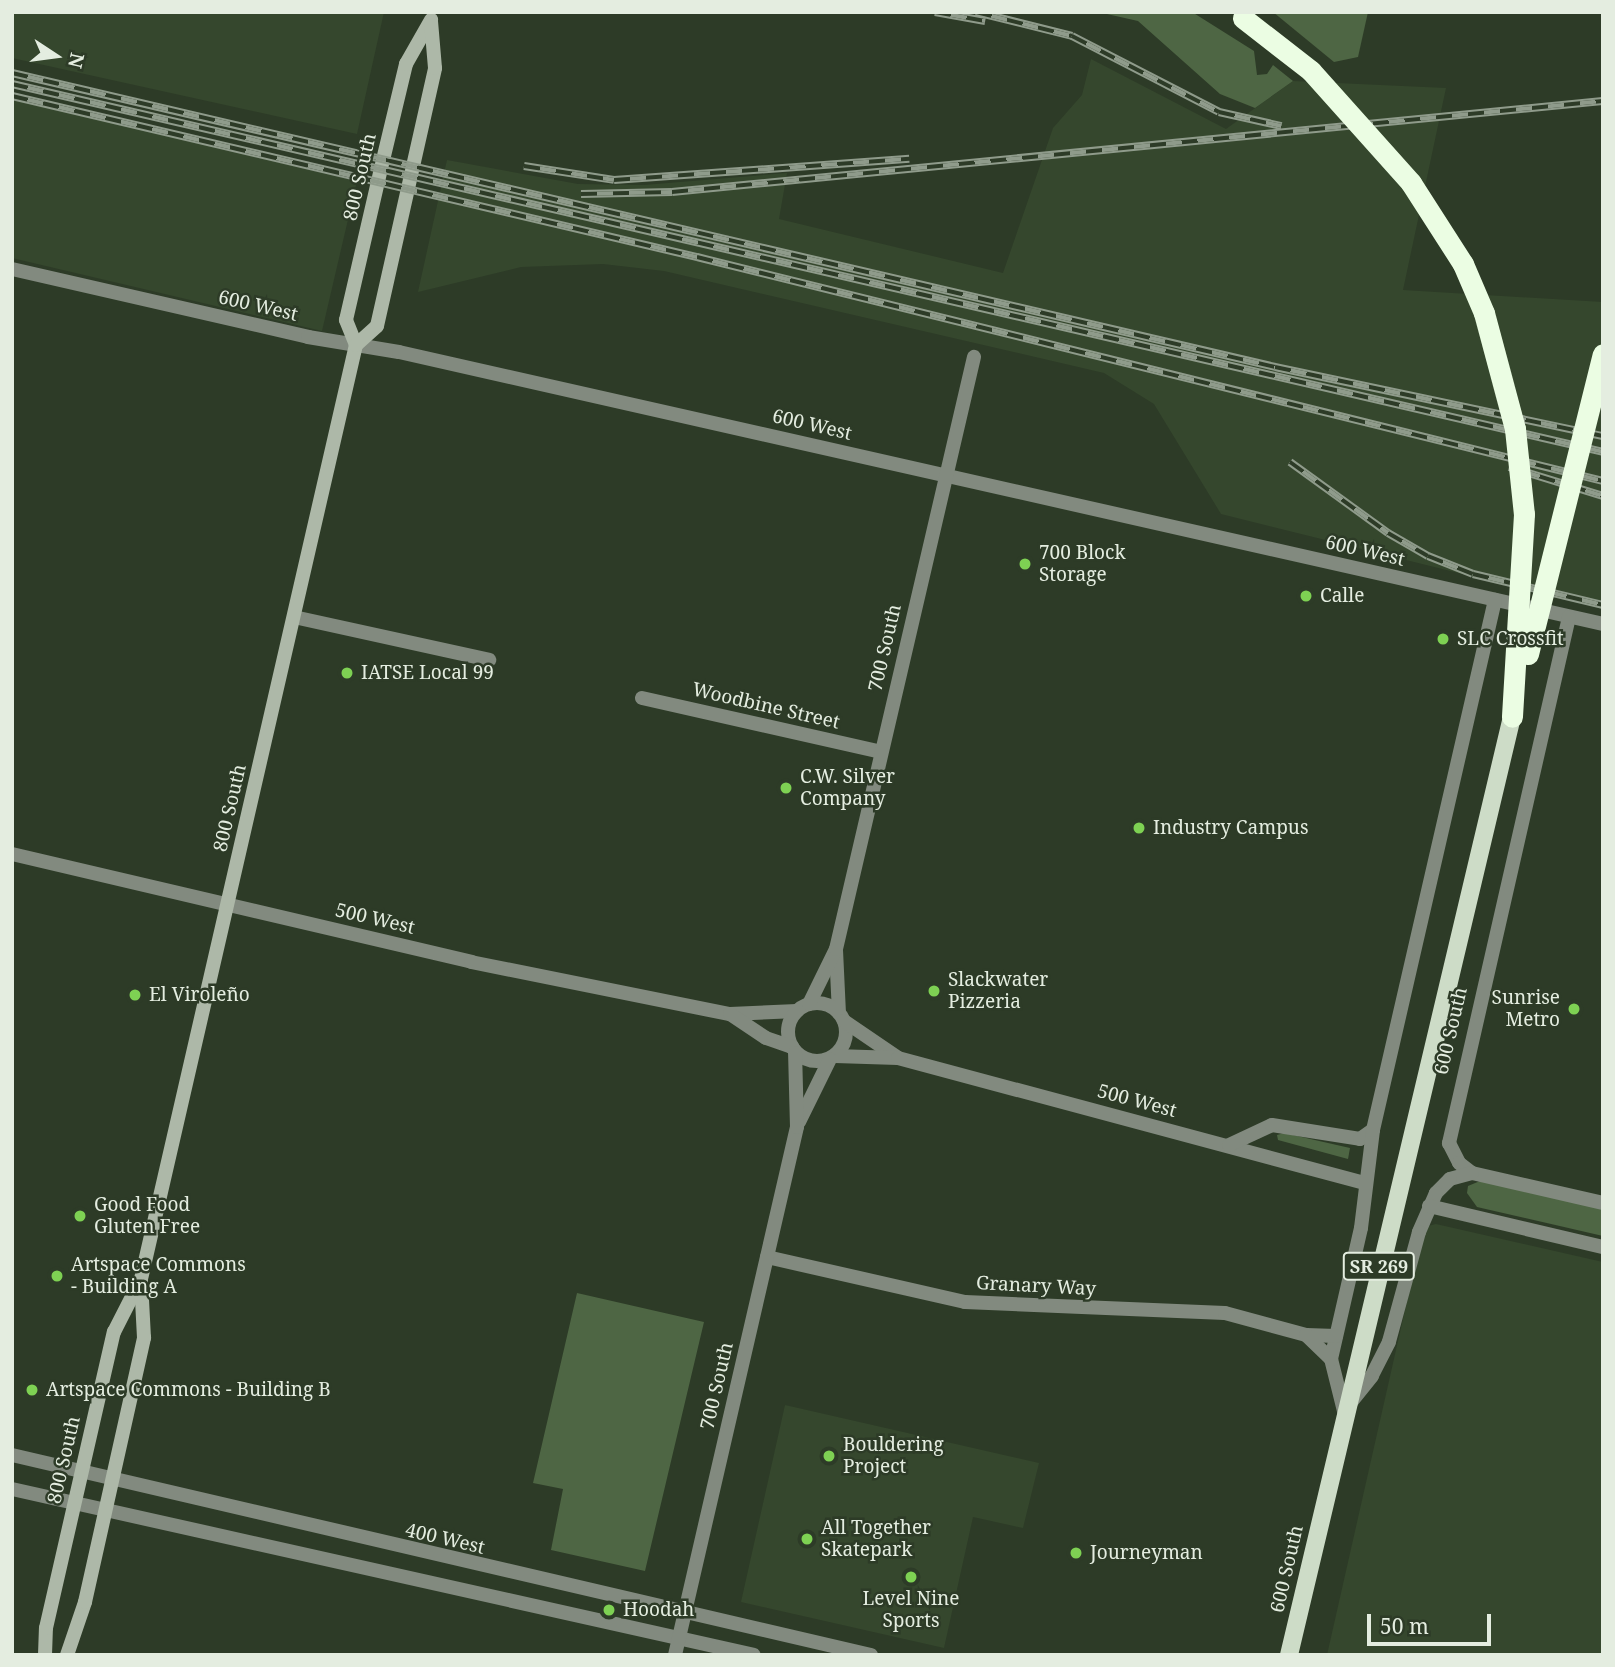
<!DOCTYPE html>
<meta charset="utf-8">
<style>
body{margin:0}
#map{position:relative;width:1615px;height:1667px;overflow:hidden;background:#2d3b27;font-family:"Noto Serif",serif}
div>[style]{position:absolute}
.built>*{inset:0;background:#35472d}
.green>*{inset:0;background:#4e6644}
.street>*{height:14px;margin:-7px;padding:0 7px;transform-origin:7px;border-radius:7px;background:#828a7f}
.street>.ring{margin:-7px;padding:0;box-sizing:content-box;background:none;border:14px solid #828a7f;border-radius:50%}
.secondary>*{height:14px;margin:-7px;padding:0 7px;transform-origin:7px;border-radius:7px;background:#adb8a8}
.primary>*{height:18px;margin:-9px;padding:0 9px;transform-origin:9px;border-radius:9px;background:#cddcc7}
.rail>*{height:8px;margin-top:-4px;transform-origin:0;background:repeating-linear-gradient(90deg,#2d3b27 0 16px,#8f9b8b 0 32px);box-sizing:border-box;border-block:2px solid #8f9b8b}
.highway-bridge>*{height:21px;margin:-10.5px;padding:0 10.5px;transform-origin:10.5px;border-radius:10.5px;background:#ebfde3}
.dots>*{width:19px;height:19px;translate:-50% -50%;box-sizing:border-box;border:4px solid #2d3b27;border-radius:50%}
span{translate:-50% -50%;white-space:nowrap;text-align:center;line-height:1.15;-webkit-text-stroke:5px #2d3b27;paint-order:stroke}
.shield-label span{padding:2px 5px;background:#2d3b27;border:2px solid;border-radius:5px;-webkit-text-stroke-width:0}
.shield-label{font-size:18px;color:#e4ede0;font-weight:700}
.street-label{font-size:19px;color:#e4ede0}
.poi-label{font-size:19px;color:#e4ede0}
.left{translate:0 -50%;text-align:left}
.right{translate:-100% -50%;text-align:right}
.frame{position:absolute;inset:0;border:14px solid #e4ede0;pointer-events:none}
.north{position:absolute;left:21px;top:21px;width:70px;height:70px;-webkit-text-stroke:5px #2d3b27;paint-order:stroke;rotate:103deg;font-size:19px;font-weight:700;line-height:28px;text-align:center;color:#e4ede0}
.north::after{content:'';display:block;margin:auto;width:24px;height:32px;background:#e4ede0;clip-path:polygon(50% 0,100% 100%,50% 72%,0 100%)}
.scale{position:absolute;left:1367px;top:1614px;width:124px;height:32px;box-sizing:border-box;border:4px solid #e4ede0;border-top:0;padding-left:9px;font-size:21px;line-height:24px;white-space:nowrap;color:#e4ede0;-webkit-text-stroke:5px #2d3b27;paint-order:stroke}
</style>
<div id="map">
<div class="built">
<div style="clip-path:polygon(12px 12px,384px 12px,357px 134px,12px 58px)"></div>
<div style="clip-path:polygon(1091px 59px,1226px 129px,1293px 81px,1446px 88px,1403px 290px,1603px 302px,1603px 609px,1221px 514px,1154px 404px,1104px 373px,664px 271px,603px 264px,521px 267px,418px 292px,447px 160px,578px 184px,644px 185px,787px 173px,779px 219px,1003px 273px,1053px 128px,1082px 95px)"></div>
<div style="clip-path:polygon(12px 99px,357px 181px,322px 331px,12px 258px)"></div>
<div style="clip-path:polygon(1436px 1224px,1603px 1262px,1603px 1655px,1327px 1655px,1422px 1235px,1428px 1226px)"></div>
<div style="clip-path:polygon(785px 1405px,1039px 1463px,1023px 1528px,973px 1517px,944px 1648px,741px 1602px)"></div>
</div>
<div class="green">
<div style="clip-path:polygon(1098px 12px,1192px 12px,1254px 51px,1257px 75px,1267px 74px,1273px 65px,1293px 81px,1255px 108px,1220px 94px,1138px 21px)"></div>
<div style="clip-path:polygon(1273px 12px,1368px 12px,1358px 57px,1334px 62px)"></div>
<div style="clip-path:polygon(1284px 1133px,1350px 1148px,1348px 1159px,1278px 1140px,1277px 1135px)"></div>
<div style="clip-path:polygon(1480px 1181px,1603px 1209px,1603px 1236px,1477px 1207px,1467px 1193px,1468px 1186px)"></div>
<div style="clip-path:polygon(577px 1293px,704px 1322px,645px 1571px,551px 1550px,563px 1489px,533px 1483px)"></div>
</div>
<div class="street">
<div style="left:12px;top:269px;width:304px;rotate:12.9deg"></div>
<div style="left:308px;top:337px;width:92px;rotate:9.4deg"></div>
<div style="left:399px;top:352px;width:1234px;rotate:12.73deg"></div>
<div style="left:294px;top:617px;width:200px;rotate:12.4deg"></div>
<div style="left:1569px;top:617px;width:540px;rotate:102.85deg"></div>
<div style="left:1449px;top:1143px;width:22px;rotate:63deg"></div>
<div style="left:1459px;top:1163px;width:16px;rotate:38deg"></div>
<div style="left:1472px;top:1173px;width:134px;rotate:12.9deg"></div>
<div style="left:642px;top:698px;width:245px;rotate:12.7deg"></div>
<div style="left:12px;top:854px;width:472px;rotate:13.2deg"></div>
<div style="left:471px;top:962px;width:264px;rotate:11.4deg"></div>
<div style="left:730px;top:1014px;width:67px;rotate:-2.6deg"></div>
<div style="left:836px;top:950px;width:63px;rotate:87.3deg"></div>
<div class="ring" style="left:788px;top:1003px;width:44px;height:44px"></div>
<div style="left:809px;top:1004px;width:61px;rotate:-63.9deg"></div>
<div style="left:836px;top:949px;width:608px;rotate:-76.88deg"></div>
<div style="left:730px;top:1014px;width:43px;rotate:33.7deg"></div>
<div style="left:766px;top:1038px;width:28px;rotate:19deg"></div>
<div style="left:844px;top:1021px;width:64px;rotate:34.2deg"></div>
<div style="left:835px;top:1056px;width:63px;rotate:1.8deg"></div>
<div style="left:898px;top:1058px;width:482px;rotate:15deg"></div>
<div style="left:799px;top:1122px;width:70px;rotate:-63.8deg"></div>
<div style="left:1229px;top:1145px;width:47px;rotate:-24.9deg"></div>
<div style="left:1272px;top:1125px;width:89px;rotate:9deg"></div>
<div style="left:1360px;top:1139px;width:16px;rotate:-35deg"></div>
<div style="left:1472px;top:1173px;width:23px;rotate:165deg"></div>
<div style="left:1450px;top:1179px;width:20px;rotate:135deg"></div>
<div style="left:1436px;top:1193px;width:43px;rotate:113.6deg"></div>
<div style="left:1419px;top:1232px;width:114px;rotate:105.3deg"></div>
<div style="left:1389px;top:1342px;width:38px;rotate:117deg"></div>
<div style="left:1372px;top:1376px;width:45px;rotate:128.7deg"></div>
<div style="left:1344px;top:1411px;width:54px;rotate:-104deg"></div>
<div style="left:1331px;top:1359px;width:134px;rotate:-77.1deg"></div>
<div style="left:1361px;top:1228px;width:99px;rotate:-83deg"></div>
<div style="left:1373px;top:1130px;width:544px;rotate:-77.04deg"></div>
<div style="left:1429px;top:1206px;width:179px;rotate:13.3deg"></div>
<div style="left:767px;top:1257px;width:203px;rotate:12.8deg"></div>
<div style="left:965px;top:1302px;width:260px;rotate:2.4deg"></div>
<div style="left:1225px;top:1313px;width:84px;rotate:15.2deg"></div>
<div style="left:1306px;top:1335px;width:30px;rotate:2deg"></div>
<div style="left:1306px;top:1335px;width:35px;rotate:44deg"></div>
<div style="left:12px;top:1455px;width:882px;rotate:13.11deg"></div>
<div style="left:12px;top:1489px;width:760px;rotate:12.61deg"></div>
<div style="left:675px;top:1655px;width:542px;rotate:-76.99deg"></div>
<div style="left:797px;top:1127px;width:74px;rotate:-91.5deg"></div>
</div>
<div class="secondary">
<div style="left:356px;top:345px;width:27px;rotate:-112deg"></div>
<div style="left:346px;top:320px;width:164px;rotate:-77deg"></div>
<div style="left:383px;top:160px;width:99px;rotate:-76.5deg"></div>
<div style="left:406px;top:64px;width:51px;rotate:-60.4deg"></div>
<div style="left:45px;top:1655px;width:27px;rotate:-88deg"></div>
<div style="left:46px;top:1628px;width:304px;rotate:-77.1deg"></div>
<div style="left:114px;top:1332px;width:59px;rotate:-63deg"></div>
<div style="left:141px;top:1279px;width:958px;rotate:-77.04deg"></div>
<div style="left:356px;top:345px;width:28px;rotate:-42deg"></div>
<div style="left:377px;top:326px;width:264px;rotate:-77.3deg"></div>
<div style="left:435px;top:68px;width:47px;rotate:-94.9deg"></div>
<div style="left:67px;top:1655px;width:56px;rotate:-71.2deg"></div>
<div style="left:85px;top:1602px;width:271px;rotate:-77.4deg"></div>
<div style="left:144px;top:1338px;width:57px;rotate:-93deg"></div>
</div>
<div class="primary">
<div style="left:1289px;top:1655px;width:964px;rotate:-76.63deg"></div>
</div>
<div class="rail">
<div style="left:935px;top:12px;width:51px;rotate:10.2deg"></div>
<div style="left:976px;top:12px;width:99px;rotate:14deg"></div>
<div style="left:1072px;top:36px;width:165px;rotate:27.3deg"></div>
<div style="left:1219px;top:112px;width:64px;rotate:12.7deg"></div>
<div style="left:12px;top:73px;width:1297px;rotate:13.1deg"></div>
<div style="left:1275px;top:367px;width:335px;rotate:11.9deg"></div>
<div style="left:12px;top:84px;width:1633px;rotate:13.02deg"></div>
<div style="left:12px;top:96px;width:704px;rotate:13.23deg"></div>
<div style="left:697px;top:257px;width:933px;rotate:13.89deg"></div>
<div style="left:524px;top:166px;width:91px;rotate:8.8deg"></div>
<div style="left:614px;top:180px;width:296px;rotate:-4.1deg"></div>
<div style="left:581px;top:194px;width:91px;rotate:-1.3deg"></div>
<div style="left:672px;top:192px;width:935px;rotate:-5.58deg"></div>
<div style="left:1290px;top:462px;width:121px;rotate:35.9deg"></div>
<div style="left:1388px;top:533px;width:46px;rotate:29.9deg"></div>
<div style="left:1428px;top:556px;width:48px;rotate:21.8deg"></div>
<div style="left:1473px;top:574px;width:134px;rotate:13.4deg"></div>
<div style="left:1509px;top:467px;width:98px;rotate:17.1deg"></div>
</div>
<div class="highway-bridge">
<div style="left:1243px;top:18px;width:86px;rotate:37.9deg"></div>
<div style="left:1311px;top:71px;width:150px;rotate:48.2deg"></div>
<div style="left:1411px;top:183px;width:96px;rotate:57.3deg"></div>
<div style="left:1463px;top:264px;width:53px;rotate:66.8deg"></div>
<div style="left:1484px;top:313px;width:120px;rotate:75deg"></div>
<div style="left:1515px;top:429px;width:85px;rotate:84deg"></div>
<div style="left:1524px;top:514px;width:203px;rotate:93.4deg"></div>
<div style="left:1528px;top:654px;width:309px;rotate:-76deg"></div>
</div>
<div class="dots">
<div style="left:1025px;top:564px;background:#7ed153"></div>
<div style="left:1306px;top:596px;background:#7ed153"></div>
<div style="left:1443px;top:639px;background:#7ed153"></div>
<div style="left:347px;top:673px;background:#7ed153"></div>
<div style="left:786px;top:788px;background:#7ed153"></div>
<div style="left:1139px;top:828px;background:#7ed153"></div>
<div style="left:934px;top:991px;background:#7ed153"></div>
<div style="left:135px;top:995px;background:#7ed153"></div>
<div style="left:1574px;top:1009px;background:#7ed153"></div>
<div style="left:80px;top:1216px;background:#7ed153"></div>
<div style="left:57px;top:1276px;background:#7ed153"></div>
<div style="left:32px;top:1390px;background:#7ed153"></div>
<div style="left:829px;top:1456px;background:#7ed153"></div>
<div style="left:807px;top:1539px;background:#7ed153"></div>
<div style="left:1076px;top:1553px;background:#7ed153"></div>
<div style="left:911px;top:1577px;background:#7ed153"></div>
<div style="left:609px;top:1610px;background:#7ed153"></div>
</div>
<div class="shield-label">
<span style="left:1379px;top:1266px">SR 269</span>
</div>
<div class="street-label">
<span style="left:360px;top:177px;rotate:-77deg">800 South</span>
<span style="left:258px;top:306px;rotate:13deg">600 West</span>
<span style="left:812px;top:425px;rotate:13deg">600 West</span>
<span style="left:1365px;top:551px;rotate:13deg">600 West</span>
<span style="left:885px;top:648px;rotate:-77deg">700 South</span>
<span style="left:766px;top:706px;rotate:13deg">Woodbine Street</span>
<span style="left:230px;top:808px;rotate:-77deg">800 South</span>
<span style="left:375px;top:919px;rotate:13deg">500 West</span>
<span style="left:1451px;top:1031px;rotate:-77deg">600 South</span>
<span style="left:1137px;top:1101px;rotate:15deg">500 West</span>
<span style="left:1036px;top:1286px;rotate:3deg">Granary Way</span>
<span style="left:717px;top:1386px;rotate:-77deg">700 South</span>
<span style="left:64px;top:1460px;rotate:-77deg">800 South</span>
<span style="left:445px;top:1539px;rotate:13deg">400 West</span>
<span style="left:1287px;top:1569px;rotate:-77deg">600 South</span>
</div>
<div class="poi-label">
<span class="left" style="left:1039px;top:564px">700 Block<br>Storage</span>
<span class="left" style="left:1320px;top:596px">Calle</span>
<span class="left" style="left:1457px;top:639px">SLC Crossfit</span>
<span class="left" style="left:361px;top:673px">IATSE Local 99</span>
<span class="left" style="left:800px;top:788px">C.W. Silver<br>Company</span>
<span class="left" style="left:1153px;top:828px">Industry Campus</span>
<span class="left" style="left:948px;top:991px">Slackwater<br>Pizzeria</span>
<span class="left" style="left:149px;top:995px">El Viroleño</span>
<span class="right" style="left:1560px;top:1009px">Sunrise<br>Metro</span>
<span class="left" style="left:94px;top:1216px">Good Food<br>Gluten Free</span>
<span class="left" style="left:71px;top:1276px">Artspace Commons<br>- Building A</span>
<span class="left" style="left:46px;top:1390px">Artspace Commons - Building B</span>
<span class="left" style="left:843px;top:1456px">Bouldering<br>Project</span>
<span class="left" style="left:821px;top:1539px">All Together<br>Skatepark</span>
<span class="left" style="left:1090px;top:1553px">Journeyman</span>
<span style="left:911px;top:1610px">Level Nine<br>Sports</span>
<span class="left" style="left:623px;top:1610px">Hoodah</span>
</div>
<div class="frame"></div>
<div class="north">N</div>
<div class="scale">50 m</div>
</div>
